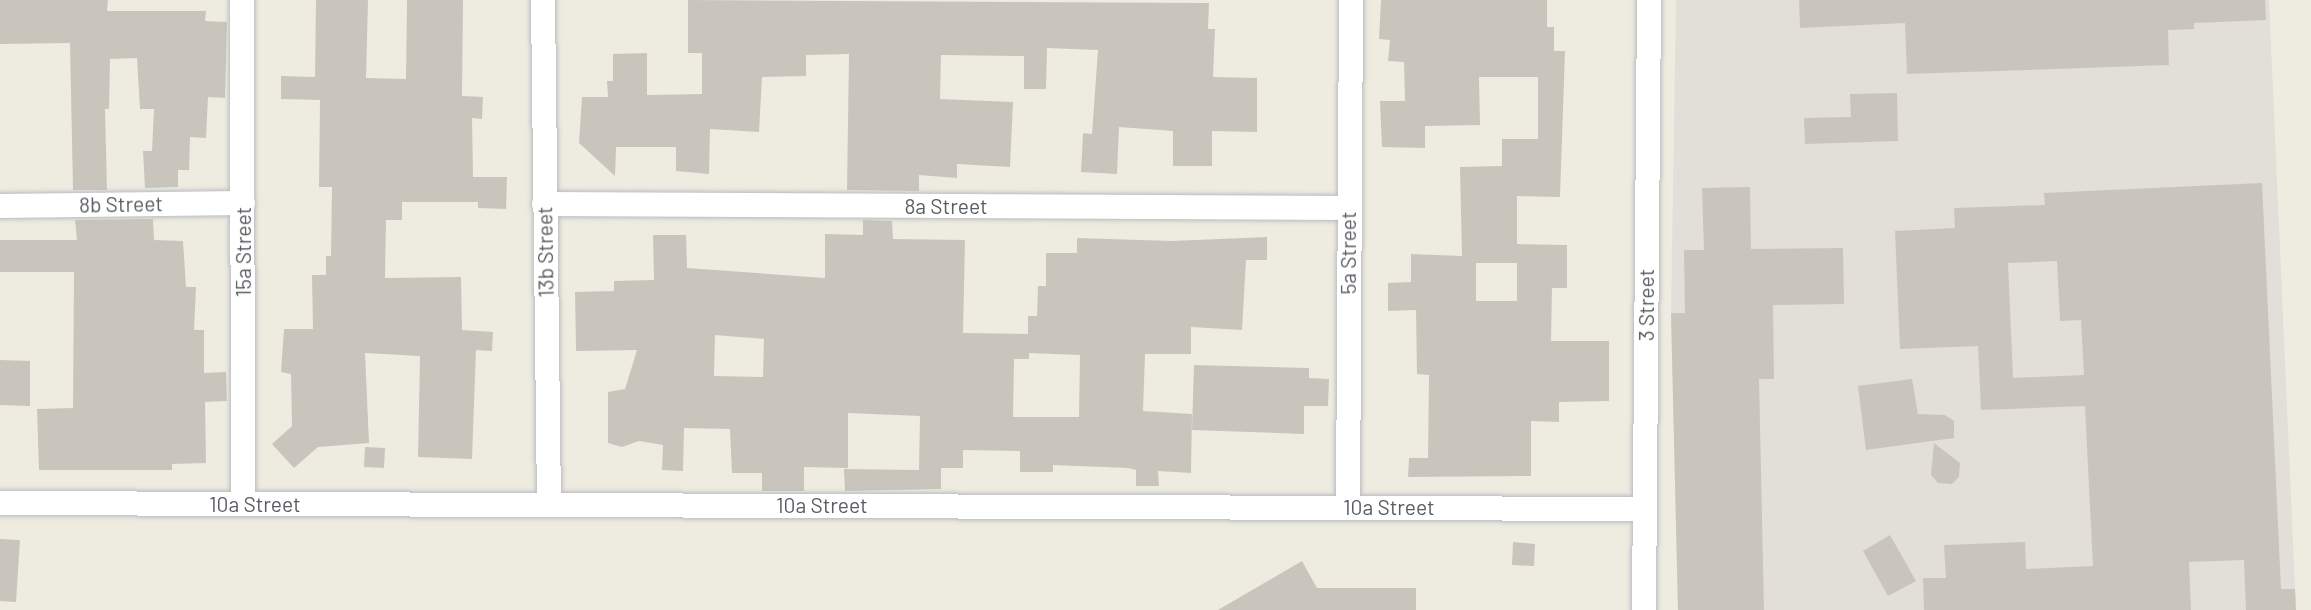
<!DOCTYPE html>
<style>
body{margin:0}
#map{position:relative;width:2311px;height:610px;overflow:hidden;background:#eeece0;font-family:Barlow,sans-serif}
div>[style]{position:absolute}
.industrial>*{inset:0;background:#e1dfd8}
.building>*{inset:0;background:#c9c5bd}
.roads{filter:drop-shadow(0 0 2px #b9bbc1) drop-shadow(0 0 2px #b9bbc1)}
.minor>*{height:24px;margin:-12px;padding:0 12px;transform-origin:12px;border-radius:12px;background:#fff}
span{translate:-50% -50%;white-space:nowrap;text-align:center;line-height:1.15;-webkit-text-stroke:5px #fff;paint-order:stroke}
.street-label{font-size:21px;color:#595d63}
</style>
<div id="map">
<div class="industrial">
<div style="clip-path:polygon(1676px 0,2269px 0,2296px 610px,1678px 610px,1671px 313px)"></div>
</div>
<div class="building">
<div style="clip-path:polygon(0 0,108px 0,107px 11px,206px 11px,205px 21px,227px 22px,225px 98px,208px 97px,206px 138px,190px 137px,189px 170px,178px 170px,178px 187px,145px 188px,143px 151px,152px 151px,154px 109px,140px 109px,137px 58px,110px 59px,109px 109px,105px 109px,107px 190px,73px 190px,70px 43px,0 44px)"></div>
<div style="clip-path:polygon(316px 0,368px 0,366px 78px,406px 79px,407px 0,463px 0,462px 96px,483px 97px,482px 119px,472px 118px,473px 177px,507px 177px,506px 209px,478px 208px,478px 202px,402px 202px,402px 220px,386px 220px,385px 278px,461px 277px,462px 330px,493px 332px,492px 351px,476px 350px,472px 459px,418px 457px,420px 356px,365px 353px,369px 443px,318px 447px,294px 468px,272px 444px,292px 426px,291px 374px,281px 372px,284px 329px,313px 329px,312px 275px,326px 275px,326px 256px,331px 256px,332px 187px,319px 187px,320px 100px,281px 99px,281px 76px,315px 77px)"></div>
<div style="clip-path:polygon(688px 0,1209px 3px,1208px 29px,1215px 29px,1213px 77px,1257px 78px,1257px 132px,1212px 131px,1212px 166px,1173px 166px,1173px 131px,1119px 127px,1117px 174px,1081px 172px,1083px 133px,1092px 134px,1098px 50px,1047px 48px,1046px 89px,1024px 89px,1024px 56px,941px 55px,940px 99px,1013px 102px,1010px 167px,957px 164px,957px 178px,919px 175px,919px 191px,847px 190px,849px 54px,806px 55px,806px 76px,762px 77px,759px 132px,710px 129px,709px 174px,676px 171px,676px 147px,616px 147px,615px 176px,579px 143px,582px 97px,608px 97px,607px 81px,613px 81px,613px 54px,647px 53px,647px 95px,702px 94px,702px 53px,688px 53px)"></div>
<div style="clip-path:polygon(evenodd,1381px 0,1547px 0,1547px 27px,1554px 27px,1554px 51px,1565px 51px,1560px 197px,1517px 196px,1517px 244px,1567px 245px,1567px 288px,1552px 288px,1551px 341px,1609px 341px,1609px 401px,1559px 402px,1559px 422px,1531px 421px,1531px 476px,1408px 477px,1409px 458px,1428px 458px,1429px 375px,1417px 374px,1416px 310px,1388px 311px,1388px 283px,1411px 282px,1411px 254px,1462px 256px,1460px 167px,1502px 166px,1502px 139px,1538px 139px,1538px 77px,1479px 77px,1480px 125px,1425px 126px,1425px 148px,1382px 147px,1380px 101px,1405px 101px,1404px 62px,1388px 61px,1390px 40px,1379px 39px,1381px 0,1476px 263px,1517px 263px,1517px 301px,1476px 301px,1476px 263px)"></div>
<div style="clip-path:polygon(1799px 0,2265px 0,2266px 20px,2194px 23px,2194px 29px,2168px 30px,2169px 65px,1907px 74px,1905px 23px,1800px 28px)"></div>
<div style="clip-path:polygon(1897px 93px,1898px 141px,1805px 144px,1804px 118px,1851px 117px,1850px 94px)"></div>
<div style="clip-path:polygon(evenodd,2262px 183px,2281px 589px,2295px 589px,2296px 610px,2246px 610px,2244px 560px,2189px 562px,2191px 610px,1924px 610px,1923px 578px,1946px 578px,1944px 545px,2025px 542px,2026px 569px,2093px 566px,2085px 406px,1981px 410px,1978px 346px,1900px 349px,1895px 231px,1955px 228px,1954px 208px,2045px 205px,2044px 193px,2262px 183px,2057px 261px,2060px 321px,2081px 320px,2084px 375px,2013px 378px,2008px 263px,2057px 261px)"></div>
<div style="clip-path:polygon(1750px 187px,1751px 249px,1843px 248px,1844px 304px,1773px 305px,1774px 379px,1759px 379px,1764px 610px,1678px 610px,1671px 313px,1685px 313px,1684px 250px,1704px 250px,1702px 188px)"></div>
<div style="clip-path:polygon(153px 219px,154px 240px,183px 241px,186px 287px,196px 287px,194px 330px,204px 330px,204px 373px,226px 372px,227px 401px,205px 402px,206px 463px,172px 464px,172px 470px,39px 470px,37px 409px,73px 408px,74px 272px,0 272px,0 240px,77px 240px,75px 220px)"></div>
<div style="clip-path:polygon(evenodd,863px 220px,892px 221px,893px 239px,965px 240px,963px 333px,1028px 334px,1028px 316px,1037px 316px,1038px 286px,1046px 286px,1046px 253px,1077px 253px,1077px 238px,1172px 241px,1267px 237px,1267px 260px,1246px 260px,1242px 330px,1191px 327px,1191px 354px,1145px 354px,1143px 411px,1192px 414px,1191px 473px,1158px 471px,1159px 486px,1136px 486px,1136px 470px,1128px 468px,1053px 465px,1053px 472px,1020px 472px,1020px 451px,963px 450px,963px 468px,941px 468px,941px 489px,845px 491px,844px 469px,919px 470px,920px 416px,848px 413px,848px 468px,804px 467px,804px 491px,762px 491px,762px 473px,732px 473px,730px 429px,684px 428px,683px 471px,662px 470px,663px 445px,639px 441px,622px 447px,608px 443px,608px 392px,625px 389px,637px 350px,576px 351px,575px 292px,614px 291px,614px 281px,654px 280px,653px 235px,686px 235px,687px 268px,825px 278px,825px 234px,863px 235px,863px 220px,715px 335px,764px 339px,763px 377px,714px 376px,715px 335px,863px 220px,1029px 353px,1080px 355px,1079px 417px,1013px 417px,1014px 359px,1029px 359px,1029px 353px)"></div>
<div style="clip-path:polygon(0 360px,30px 361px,30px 406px,0 405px)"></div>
<div style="clip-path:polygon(1194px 365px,1309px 368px,1309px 378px,1329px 379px,1328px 406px,1304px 406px,1304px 434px,1192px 430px)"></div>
<div style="clip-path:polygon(1912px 379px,1918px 414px,1945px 415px,1954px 421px,1954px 438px,1866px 450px,1858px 386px)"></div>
<div style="clip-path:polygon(1934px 443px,1960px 463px,1959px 477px,1952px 484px,1938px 483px,1931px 475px)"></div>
<div style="clip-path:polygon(365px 447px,385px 448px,384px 468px,364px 467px)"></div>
<div style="clip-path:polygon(1890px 535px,1916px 581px,1888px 596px,1863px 551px)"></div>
<div style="clip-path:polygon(0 539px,20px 540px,16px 602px,0 601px)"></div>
<div style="clip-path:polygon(1513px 542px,1535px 544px,1534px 566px,1512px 565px)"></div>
<div style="clip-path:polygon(1302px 561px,1317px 588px,1416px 588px,1416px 610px,1218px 610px)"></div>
</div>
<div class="roads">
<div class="minor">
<div style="left:242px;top:0;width:504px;rotate:89.89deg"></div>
<div style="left:543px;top:0;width:504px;rotate:89.32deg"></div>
<div style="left:544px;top:204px;width:804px;rotate:0.29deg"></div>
<div style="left:0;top:206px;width:243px;rotate:-0.7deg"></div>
<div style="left:0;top:503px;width:1644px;rotate:0.21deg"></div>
<div style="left:1348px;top:507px;width:507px;rotate:-89.66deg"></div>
<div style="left:1644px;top:610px;width:610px;rotate:-89.53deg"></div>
</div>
</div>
<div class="street-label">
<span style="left:121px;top:204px;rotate:-1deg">8b Street</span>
<span style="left:946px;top:206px">8a Street</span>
<span style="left:243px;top:252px;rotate:-90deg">15a Street</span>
<span style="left:545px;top:252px;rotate:-91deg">13b Street</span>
<span style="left:1348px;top:253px;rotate:-90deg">5a Street</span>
<span style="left:1646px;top:305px;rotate:-90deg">3 Street</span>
<span style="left:255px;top:504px">10a Street</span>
<span style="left:822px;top:505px">10a Street</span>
<span style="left:1389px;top:507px">10a Street</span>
</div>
</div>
